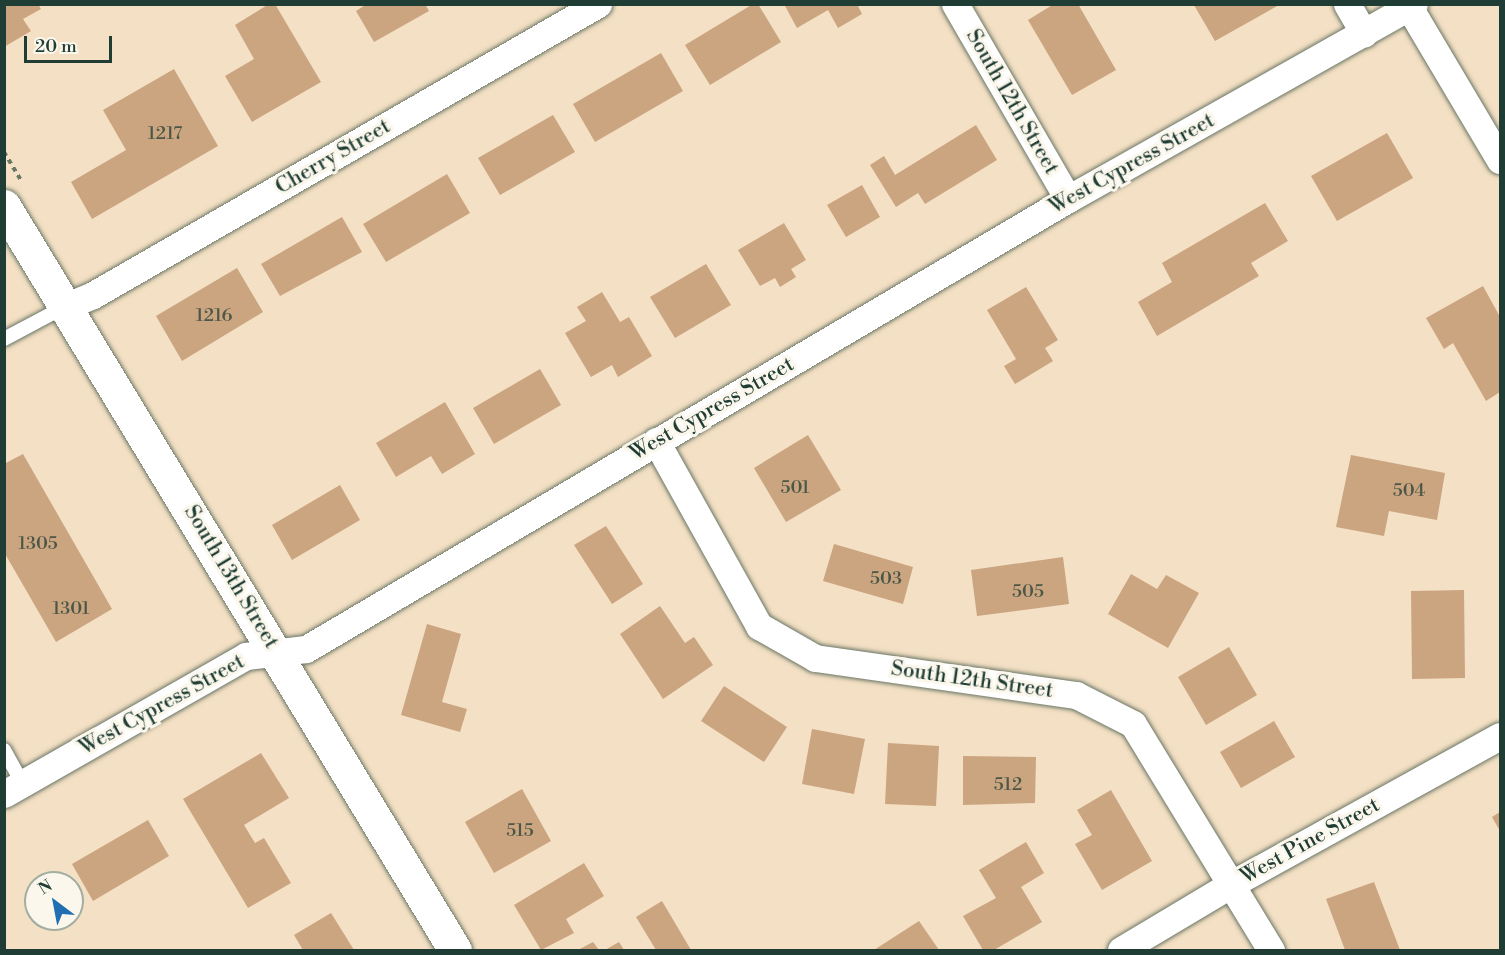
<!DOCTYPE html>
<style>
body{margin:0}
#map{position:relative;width:1505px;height:955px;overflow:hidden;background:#f4e0c4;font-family:"Libre Bodoni",serif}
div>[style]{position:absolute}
.building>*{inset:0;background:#cba480}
.path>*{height:4px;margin-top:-2px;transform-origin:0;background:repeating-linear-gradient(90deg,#6a7666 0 4.5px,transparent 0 9px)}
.roads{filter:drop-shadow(0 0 2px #6a7666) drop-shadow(0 0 2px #6a7666)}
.service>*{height:14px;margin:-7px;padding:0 7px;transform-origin:7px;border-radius:7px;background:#fff}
.minor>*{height:27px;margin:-13.5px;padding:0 13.5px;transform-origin:13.5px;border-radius:13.5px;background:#fff}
.tertiary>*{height:33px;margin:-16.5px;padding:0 16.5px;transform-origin:16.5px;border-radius:16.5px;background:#fff}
span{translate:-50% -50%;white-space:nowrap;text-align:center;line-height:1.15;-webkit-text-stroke:6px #fbf7ec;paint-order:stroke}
.number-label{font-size:18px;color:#4a5747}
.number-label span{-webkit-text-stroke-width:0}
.street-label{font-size:21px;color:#1f3d34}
.frame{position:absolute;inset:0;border:6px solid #1f3d34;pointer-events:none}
.north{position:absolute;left:24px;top:871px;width:60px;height:60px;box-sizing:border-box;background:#fbf7ec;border:2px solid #a3ada2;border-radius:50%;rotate:328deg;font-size:16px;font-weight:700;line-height:24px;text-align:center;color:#1f3d34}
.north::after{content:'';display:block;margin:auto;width:21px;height:27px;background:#1f6fb2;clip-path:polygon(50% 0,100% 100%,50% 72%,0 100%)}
.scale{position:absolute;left:24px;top:36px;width:88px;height:27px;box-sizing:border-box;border:3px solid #1f3d34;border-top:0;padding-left:8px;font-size:18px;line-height:21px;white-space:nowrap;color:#1f3d34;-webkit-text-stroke:4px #fbf7ec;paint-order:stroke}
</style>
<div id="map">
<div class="building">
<div style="clip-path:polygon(4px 4px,38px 4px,41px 9px,23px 19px,31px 31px,4px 47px)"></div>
<div style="clip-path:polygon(269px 4px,275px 4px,321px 82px,252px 122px,225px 76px,254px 59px,235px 25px)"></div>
<div style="clip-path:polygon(367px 4px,425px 4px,429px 11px,374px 42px,356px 11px)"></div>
<div style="clip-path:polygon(753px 4px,758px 4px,781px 42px,710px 85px,685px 45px)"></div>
<div style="clip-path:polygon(784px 4px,857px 4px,862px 14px,838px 28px,828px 10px,797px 28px)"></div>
<div style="clip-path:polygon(1054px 4px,1078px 4px,1116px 70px,1072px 95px,1028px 20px)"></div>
<div style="clip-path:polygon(1194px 5px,1279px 5px,1215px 41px)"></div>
<div style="clip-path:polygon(661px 53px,683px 91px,595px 142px,573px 104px)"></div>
<div style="clip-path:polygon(174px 69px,218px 146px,92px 219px,71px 182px,126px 150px,103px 110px)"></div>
<div style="clip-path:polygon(553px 115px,575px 152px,500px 195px,478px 158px)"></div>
<div style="clip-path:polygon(976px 125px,997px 160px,925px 204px,918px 193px,896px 207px,870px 165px,884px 156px,895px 175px)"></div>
<div style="clip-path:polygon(1387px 133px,1413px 178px,1337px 221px,1311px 176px)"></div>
<div style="clip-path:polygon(447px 174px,470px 213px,386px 262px,363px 224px)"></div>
<div style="clip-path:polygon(862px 185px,880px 217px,846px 237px,827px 205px)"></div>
<div style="clip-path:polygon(1265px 203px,1288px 241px,1251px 263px,1259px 276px,1157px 336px,1138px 302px,1172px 282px,1162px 263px)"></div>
<div style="clip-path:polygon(342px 217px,362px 252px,280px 296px,261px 264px)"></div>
<div style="clip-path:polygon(784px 223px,806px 260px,791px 269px,796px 277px,780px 287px,775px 278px,760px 286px,738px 250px)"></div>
<div style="clip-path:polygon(706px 264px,731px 305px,675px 338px,650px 297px)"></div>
<div style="clip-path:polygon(237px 268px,263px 312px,182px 361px,156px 316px)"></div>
<div style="clip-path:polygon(1483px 286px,1500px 317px,1500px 392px,1486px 401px,1453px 343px,1444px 349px,1426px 318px)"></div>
<div style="clip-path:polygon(1026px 287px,1058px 340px,1045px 348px,1053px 361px,1015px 384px,1004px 366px,1016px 359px,987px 310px)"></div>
<div style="clip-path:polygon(602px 292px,620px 322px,629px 317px,652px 356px,618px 377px,612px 365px,591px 377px,565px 333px,586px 321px,577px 307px)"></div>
<div style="clip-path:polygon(540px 369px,561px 405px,494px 444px,473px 408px)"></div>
<div style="clip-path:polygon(445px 402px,475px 454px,442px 474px,431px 456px,396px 477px,376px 443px)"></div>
<div style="clip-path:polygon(808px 435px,841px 490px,786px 522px,754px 468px)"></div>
<div style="clip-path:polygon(23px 454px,112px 609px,56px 642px,4px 552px,4px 464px)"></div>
<div style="clip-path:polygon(1351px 455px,1445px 473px,1437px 520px,1389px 511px,1384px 536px,1336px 527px)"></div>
<div style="clip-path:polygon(340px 485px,360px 520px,292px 560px,272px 525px)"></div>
<div style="clip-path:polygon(606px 526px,643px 584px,612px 604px,574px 545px)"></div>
<div style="clip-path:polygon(834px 544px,913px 567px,903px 604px,823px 581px)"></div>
<div style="clip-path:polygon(1063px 557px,1069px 604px,977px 616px,971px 570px)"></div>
<div style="clip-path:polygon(1131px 574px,1157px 589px,1166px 575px,1199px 593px,1168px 648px,1108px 614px)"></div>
<div style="clip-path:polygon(1464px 590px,1465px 678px,1412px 679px,1411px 591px)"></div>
<div style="clip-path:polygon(660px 606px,685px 643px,694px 637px,713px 665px,663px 699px,620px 634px)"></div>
<div style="clip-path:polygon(427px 624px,461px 634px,442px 702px,467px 709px,460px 732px,401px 715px)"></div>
<div style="clip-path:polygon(1229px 647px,1257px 695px,1206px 725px,1178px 677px)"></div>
<div style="clip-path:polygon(724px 686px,787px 727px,764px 762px,701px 721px)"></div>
<div style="clip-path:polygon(1274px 721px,1295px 757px,1241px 788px,1220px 752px)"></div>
<div style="clip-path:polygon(812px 729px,865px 739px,854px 794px,802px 784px)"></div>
<div style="clip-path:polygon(888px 743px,939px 746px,936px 806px,885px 804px)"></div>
<div style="clip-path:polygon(261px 753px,289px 798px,244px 825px,255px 843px,264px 838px,291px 883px,248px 908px,183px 799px)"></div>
<div style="clip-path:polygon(963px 756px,1036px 757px,1035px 803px,963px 805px)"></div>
<div style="clip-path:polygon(522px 789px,551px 841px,494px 873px,465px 822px)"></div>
<div style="clip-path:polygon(1111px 790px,1152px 861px,1102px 890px,1075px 844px,1092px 835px,1077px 810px)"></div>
<div style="clip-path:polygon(1500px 812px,1500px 831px,1492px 817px)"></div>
<div style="clip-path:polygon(148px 820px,169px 856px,93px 901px,72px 864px)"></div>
<div style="clip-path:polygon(1026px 842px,1044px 873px,1021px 887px,1042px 922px,994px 950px,983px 950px,963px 916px,996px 898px,979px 870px)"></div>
<div style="clip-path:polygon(584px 863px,604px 896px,566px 919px,574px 933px,541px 950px,514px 905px)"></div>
<div style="clip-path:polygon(1374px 882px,1400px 950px,1345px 950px,1326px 899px)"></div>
<div style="clip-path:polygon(662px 901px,691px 950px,656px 950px,636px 917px)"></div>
<div style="clip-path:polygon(331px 913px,354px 950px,303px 950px,294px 935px)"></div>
<div style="clip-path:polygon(919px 921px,939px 950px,874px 950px)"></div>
<div style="clip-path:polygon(593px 942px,599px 950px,578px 950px)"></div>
<div style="clip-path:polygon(619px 942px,624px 950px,605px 950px)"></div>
</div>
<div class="path">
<div style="left:4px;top:152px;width:33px;rotate:59deg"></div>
</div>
<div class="roads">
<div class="service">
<div style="left:4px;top:339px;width:70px;rotate:-28deg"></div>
<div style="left:4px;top:750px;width:39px;rotate:61deg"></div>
</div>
<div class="minor">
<div style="left:955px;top:4px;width:225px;rotate:59.9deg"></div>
<div style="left:1347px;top:4px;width:34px;rotate:60deg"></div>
<div style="left:1409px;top:7px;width:178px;rotate:59.3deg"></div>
<div style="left:67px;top:306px;width:28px;rotate:-23deg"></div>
<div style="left:93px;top:295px;width:583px;rotate:-29.95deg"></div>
<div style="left:656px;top:441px;width:212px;rotate:60.9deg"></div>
<div style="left:759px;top:626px;width:64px;rotate:29.7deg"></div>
<div style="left:815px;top:658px;width:264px;rotate:8.1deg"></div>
<div style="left:1076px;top:695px;width:64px;rotate:27deg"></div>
<div style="left:1133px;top:724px;width:265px;rotate:58.6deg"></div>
<div style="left:4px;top:794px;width:279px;rotate:-29.7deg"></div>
<div style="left:246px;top:656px;width:60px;rotate:-6.7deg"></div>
<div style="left:306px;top:649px;width:885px;rotate:-30.56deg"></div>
<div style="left:1068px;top:199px;width:397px;rotate:-29.4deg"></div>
<div style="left:1121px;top:950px;width:127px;rotate:-30.8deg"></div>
<div style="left:1230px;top:885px;width:308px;rotate:-28.9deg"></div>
</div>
<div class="tertiary">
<div style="left:4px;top:206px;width:870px;rotate:58.78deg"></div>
</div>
</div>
<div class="number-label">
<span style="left:165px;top:134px">1217</span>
<span style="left:214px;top:316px">1216</span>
<span style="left:795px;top:488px">501</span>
<span style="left:1409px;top:491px">504</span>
<span style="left:38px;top:544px">1305</span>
<span style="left:886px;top:579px">503</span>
<span style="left:1028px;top:592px">505</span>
<span style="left:71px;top:609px">1301</span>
<span style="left:1008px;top:785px">512</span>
<span style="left:520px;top:831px">515</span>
</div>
<div class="street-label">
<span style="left:1012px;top:102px;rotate:60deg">South 12th Street</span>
<span style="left:333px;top:157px;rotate:-30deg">Cherry Street</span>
<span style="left:1132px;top:164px;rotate:-29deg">West Cypress Street</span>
<span style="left:712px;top:409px;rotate:-30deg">West Cypress Street</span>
<span style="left:231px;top:577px;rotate:59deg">South 13th Street</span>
<span style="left:972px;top:680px;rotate:8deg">South 12th Street</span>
<span style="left:162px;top:705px;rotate:-29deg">West Cypress Street</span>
<span style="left:1310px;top:841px;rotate:-29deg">West Pine Street</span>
</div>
<div class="frame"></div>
<div class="north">N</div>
<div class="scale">20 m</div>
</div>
